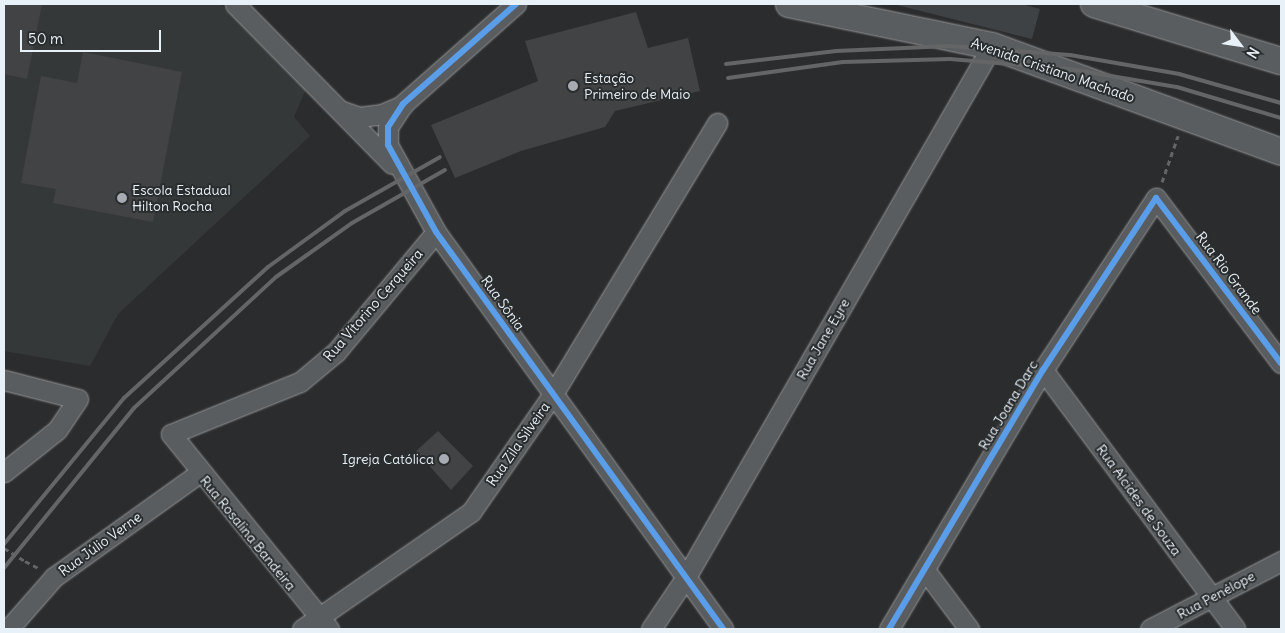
<!DOCTYPE html>
<meta charset="utf-8">
<style>
body{margin:0}
#map{position:relative;width:1285px;height:633px;overflow:hidden;background:#2b2c2d;font-family:Delius,sans-serif}
div>[style]{position:absolute}
.built>*{inset:0;background:#353839}
.green>*{inset:0;background:#3f4244}
.building>*{inset:0;background:#424344}
.path>*{height:3px;margin-top:-1.5px;transform-origin:0;background:repeating-linear-gradient(90deg,#636566 0 5px,transparent 0 9px)}
.roads{filter:drop-shadow(0 0 1px #96989a) drop-shadow(0 0 1px #96989a)}
.minor>*{height:19px;margin:-9.5px;padding:0 9.5px;transform-origin:9.5px;border-radius:9.5px;background:#5a5d60}
.highway>*{height:26px;margin:-13px;padding:0 13px;transform-origin:13px;border-radius:13px;background:#5a5d60}
.rail>*{height:4px;margin:-2px;padding:0 2px;transform-origin:2px;border-radius:2px;background:#636566}
.path-bridge>*{height:3px;margin-top:-1.5px;transform-origin:0;background:repeating-linear-gradient(90deg,#636566 0 5px,transparent 0 9px)}
.cycleway>*{height:6px;margin:-3px;padding:0 3px;transform-origin:3px;border-radius:3px;background:#5a9eea}
.dots>*{width:14px;height:14px;translate:-50% -50%;box-sizing:border-box;border:2px solid #2a2d2e;border-radius:50%}
span{translate:-50% -50%;white-space:nowrap;text-align:center;line-height:1.15;-webkit-text-stroke:4px #2a2d2e;paint-order:stroke}
.street-label{font-size:14px;color:#e8f1f8}
.poi-label{font-size:14px;color:#e8f1f8}
.left{translate:0 -50%;text-align:left}
.right{translate:-100% -50%;text-align:right}
.frame{position:absolute;inset:0;border:5px solid #e8f1f8;pointer-events:none}
.north{position:absolute;left:1215px;top:20px;width:50px;height:50px;-webkit-text-stroke:4px #2a2d2e;paint-order:stroke;rotate:121deg;font-size:14px;font-weight:700;line-height:20px;text-align:center;color:#e8f1f8}
.north::after{content:'';display:block;margin:auto;width:18px;height:22px;background:#e8f1f8;clip-path:polygon(50% 0,100% 100%,50% 72%,0 100%)}
.scale{position:absolute;left:20px;top:30px;width:141px;height:22px;box-sizing:border-box;border:2px solid #e8f1f8;border-top:0;padding-left:6px;font-size:15px;line-height:18px;white-space:nowrap;color:#e8f1f8;-webkit-text-stroke:4px #2a2d2e;paint-order:stroke}
</style>
<div id="map">
<div class="built">
<div style="clip-path:polygon(4px 4px,221px 4px,306px 89px,294px 117px,310px 136px,118px 314px,90px 366px,4px 351px)"></div>
</div>
<div class="green">
<div style="clip-path:polygon(893px 4px,1021px 4px,1040px 9px,1032px 39px)"></div>
</div>
<div class="building">
<div style="clip-path:polygon(4px 4px,42px 4px,27px 79px,4px 74px)"></div>
<div style="clip-path:polygon(636px 12px,648px 48px,688px 38px,700px 91px,615px 111px,605px 127px,521px 151px,455px 178px,431px 125px,538px 81px,525px 41px)"></div>
<div style="clip-path:polygon(83px 52px,182px 72px,153px 222px,53px 203px,56px 189px,21px 183px,41px 76px,77px 83px)"></div>
<div style="clip-path:polygon(438px 431px,473px 466px,451px 490px,416px 451px)"></div>
</div>
<div class="path">
<div style="left:1162px;top:182px;width:49px;rotate:-70.8deg"></div>
<div style="left:25px;top:561px;width:15px;rotate:28deg"></div>
</div>
<div class="roads">
<div class="minor">
<div style="left:235px;top:4px;width:224px;rotate:45.5deg"></div>
<div style="left:516px;top:4px;width:151px;rotate:138.5deg"></div>
<div style="left:403px;top:104px;width:27px;rotate:123deg"></div>
<div style="left:388px;top:127px;width:18px;rotate:90deg"></div>
<div style="left:388px;top:145px;width:99px;rotate:61.1deg"></div>
<div style="left:436px;top:232px;width:490px;rotate:54.1deg"></div>
<div style="left:342px;top:111px;width:18px;rotate:19deg"></div>
<div style="left:359px;top:117px;width:23px;rotate:-7deg"></div>
<div style="left:382px;top:114px;width:23px;rotate:-23deg"></div>
<div style="left:1043px;top:370px;width:322px;rotate:53.4deg"></div>
<div style="left:4px;top:380px;width:76px;rotate:14.4deg"></div>
<div style="left:78px;top:399px;width:37px;rotate:124deg"></div>
<div style="left:57px;top:430px;width:68px;rotate:141.6deg"></div>
<div style="left:925px;top:570px;width:74px;rotate:53.3deg"></div>
<div style="left:11px;top:626px;width:65px;rotate:-48.7deg"></div>
<div style="left:54px;top:577px;width:178px;rotate:-35.6deg"></div>
<div style="left:302px;top:629px;width:206px;rotate:-34.7deg"></div>
<div style="left:471px;top:512px;width:144px;rotate:-55.2deg"></div>
<div style="left:553px;top:394px;width:317px;rotate:-58.8deg"></div>
<div style="left:329px;top:629px;width:251px;rotate:-129deg"></div>
<div style="left:171px;top:434px;width:139px;rotate:-22deg"></div>
<div style="left:300px;top:382px;width:47px;rotate:-39.8deg"></div>
<div style="left:336px;top:352px;width:156px;rotate:-50.2deg"></div>
<div style="left:651px;top:629px;width:63px;rotate:-56.1deg"></div>
<div style="left:686px;top:577px;width:613px;rotate:-60.05deg"></div>
<div style="left:889px;top:629px;width:301px;rotate:-59.3deg"></div>
<div style="left:1043px;top:370px;width:206px;rotate:-56.7deg"></div>
<div style="left:1156px;top:198px;width:207px;rotate:52.9deg"></div>
<div style="left:1150px;top:629px;width:148px;rotate:-27.4deg"></div>
</div>
<div class="highway">
<div style="left:789px;top:4px;width:207px;rotate:11.7deg"></div>
<div style="left:992px;top:46px;width:308px;rotate:20.1deg"></div>
<div style="left:1094px;top:4px;width:195px;rotate:17deg"></div>
</div>
</div>
<div class="rail">
<div style="left:726px;top:64px;width:111px;rotate:-6.7deg"></div>
<div style="left:836px;top:51px;width:114px;rotate:-2.5deg"></div>
<div style="left:950px;top:46px;width:120px;rotate:4.3deg"></div>
<div style="left:1070px;top:55px;width:111px;rotate:9.9deg"></div>
<div style="left:1179px;top:74px;width:106px;rotate:15.9deg"></div>
<div style="left:728px;top:78px;width:116px;rotate:-7.9deg"></div>
<div style="left:843px;top:62px;width:107px;rotate:-1.6deg"></div>
<div style="left:950px;top:59px;width:119px;rotate:4.8deg"></div>
<div style="left:1069px;top:69px;width:109px;rotate:9.5deg"></div>
<div style="left:1177px;top:87px;width:109px;rotate:16.6deg"></div>
<div style="left:4px;top:544px;width:189px;rotate:-50.6deg"></div>
<div style="left:124px;top:398px;width:195px;rotate:-42.3deg"></div>
<div style="left:268px;top:267px;width:95px;rotate:-36deg"></div>
<div style="left:345px;top:211px;width:109px;rotate:-29.6deg"></div>
<div style="left:4px;top:568px;width:206px;rotate:-50.9deg"></div>
<div style="left:134px;top:408px;width:193px;rotate:-42.7deg"></div>
<div style="left:276px;top:277px;width:93px;rotate:-35.4deg"></div>
<div style="left:352px;top:223px;width:107px;rotate:-29.7deg"></div>
</div>
<div class="path-bridge">
<div style="left:4px;top:548px;width:25px;rotate:32deg"></div>
</div>
<div class="cycleway">
<div style="left:516px;top:4px;width:151px;rotate:138.5deg"></div>
<div style="left:403px;top:104px;width:27px;rotate:123deg"></div>
<div style="left:388px;top:127px;width:18px;rotate:90deg"></div>
<div style="left:388px;top:145px;width:99px;rotate:61.1deg"></div>
<div style="left:436px;top:232px;width:490px;rotate:54.1deg"></div>
<div style="left:889px;top:629px;width:301px;rotate:-59.3deg"></div>
<div style="left:1043px;top:370px;width:206px;rotate:-56.7deg"></div>
<div style="left:1156px;top:198px;width:207px;rotate:52.9deg"></div>
</div>
<div class="dots">
<div style="left:573px;top:86px;background:#a6acb1"></div>
<div style="left:122px;top:198px;background:#a6acb1"></div>
<div style="left:444px;top:459px;background:#a6acb1"></div>
</div>
<div class="street-label">
<span style="left:1053px;top:70px;rotate:19deg">Avenida Cristiano Machado</span>
<span style="left:1229px;top:273px;rotate:53deg">Rua Rio Grande</span>
<span style="left:503px;top:303px;rotate:54deg">Rua Sônia</span>
<span style="left:373px;top:305px;rotate:-49deg">Rua Vítorino Cerqueira</span>
<span style="left:823px;top:339px;rotate:-60deg">Rua Jane Eyre</span>
<span style="left:1008px;top:405px;rotate:-59deg">Rua Joana Darc</span>
<span style="left:518px;top:444px;rotate:-55deg">Rua Zila Silveira</span>
<span style="left:1139px;top:500px;rotate:54deg">Rua Alcides de Souza</span>
<span style="left:248px;top:533px;rotate:51deg">Rua Rosalina Bandeira</span>
<span style="left:100px;top:544px;rotate:-36deg">Rua Júlio Verne</span>
<span style="left:1216px;top:595px;rotate:-28deg">Rua Penélope</span>
</div>
<div class="poi-label">
<span class="left" style="left:584px;top:86px">Estação<br>Primeiro de Maio</span>
<span class="left" style="left:132px;top:198px">Escola Estadual<br>Hilton Rocha</span>
<span class="right" style="left:434px;top:459px">Igreja Católica</span>
</div>
<div class="frame"></div>
<div class="north">N</div>
<div class="scale">50 m</div>
</div>
